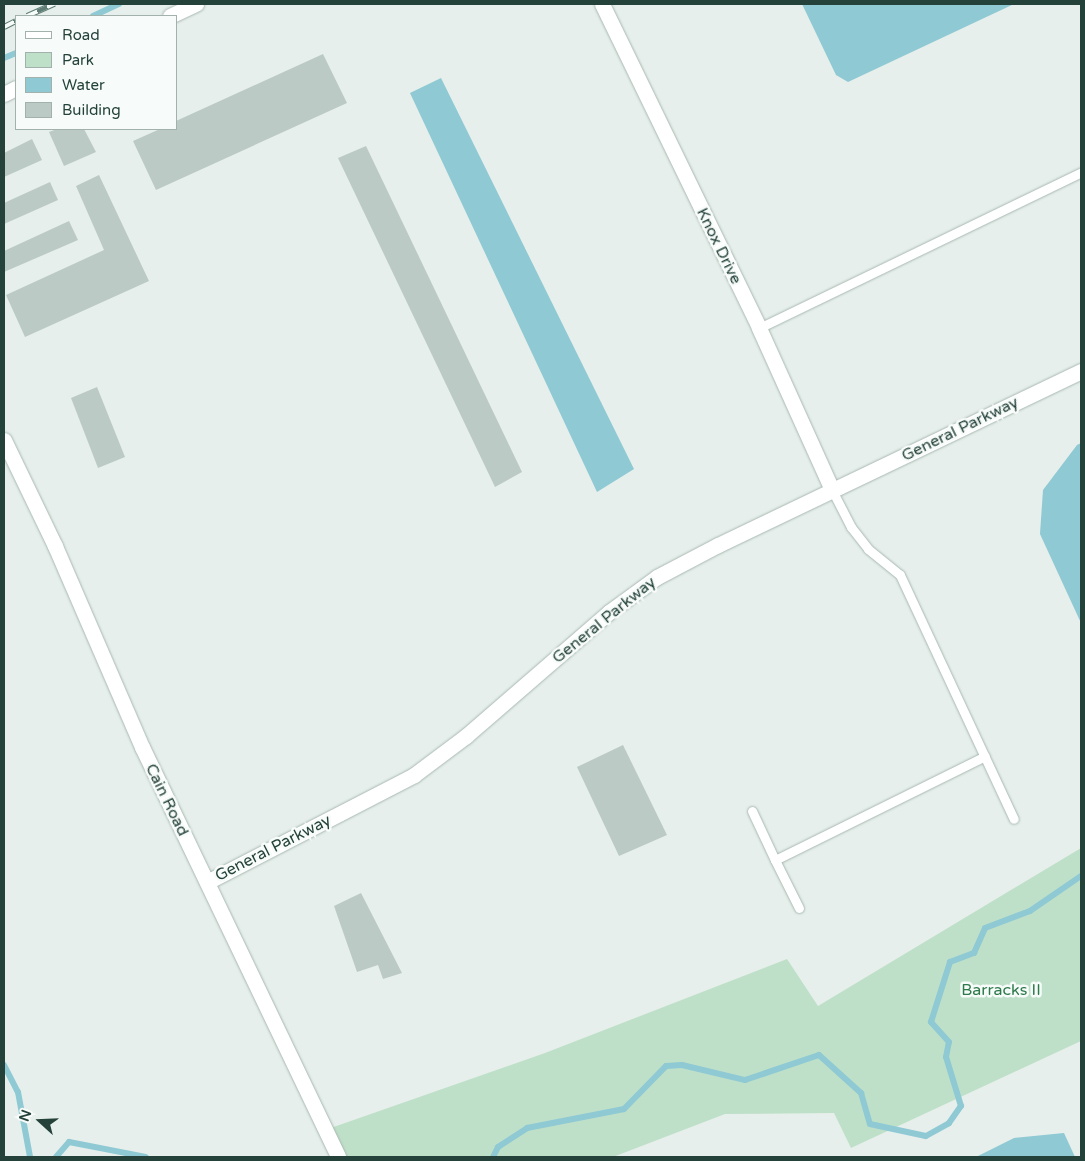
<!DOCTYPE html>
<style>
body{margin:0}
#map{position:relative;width:1085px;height:1161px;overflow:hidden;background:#e6efeb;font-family:"Varela Round",sans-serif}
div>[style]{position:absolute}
.green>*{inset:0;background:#bfe0c8}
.water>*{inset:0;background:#8ec9d4}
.stream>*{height:6px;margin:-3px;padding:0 3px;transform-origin:3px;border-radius:3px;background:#8ec9d4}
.building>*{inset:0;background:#bbcac4}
.roads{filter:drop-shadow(0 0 1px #a8b8b2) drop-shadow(0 0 1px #a8b8b2)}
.service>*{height:9px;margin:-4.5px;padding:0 4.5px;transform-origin:4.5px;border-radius:4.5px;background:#fff}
.minor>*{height:15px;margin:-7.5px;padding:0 7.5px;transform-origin:7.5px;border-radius:7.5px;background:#fff}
.rail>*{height:5.5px;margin-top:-2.75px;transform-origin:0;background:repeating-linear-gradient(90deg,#f7fbf9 0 11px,#5f7d75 0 22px);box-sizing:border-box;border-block:1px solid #5f7d75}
span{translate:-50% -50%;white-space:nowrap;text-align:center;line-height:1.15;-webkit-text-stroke:5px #f7fbf9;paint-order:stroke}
.street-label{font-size:16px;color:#24423a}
.park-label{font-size:16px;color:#2d7a4b}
.frame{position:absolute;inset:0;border:5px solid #24423a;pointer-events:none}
.legend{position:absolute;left:15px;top:15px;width:162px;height:115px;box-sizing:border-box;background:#f7fbf9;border:1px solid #a3b1ad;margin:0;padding:6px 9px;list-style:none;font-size:15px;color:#24423a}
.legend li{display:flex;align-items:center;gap:10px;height:25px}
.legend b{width:25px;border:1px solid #a3b1ad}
.north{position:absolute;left:15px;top:1096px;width:50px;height:50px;-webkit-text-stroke:4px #f7fbf9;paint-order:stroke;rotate:290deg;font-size:14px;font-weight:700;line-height:20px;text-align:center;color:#24423a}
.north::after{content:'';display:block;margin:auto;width:18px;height:22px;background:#24423a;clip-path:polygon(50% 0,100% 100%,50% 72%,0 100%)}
</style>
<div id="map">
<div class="green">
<div style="clip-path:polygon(1081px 848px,1081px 1041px,851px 1148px,834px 1113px,725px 1114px,613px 1157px,338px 1157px,325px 1130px,545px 1053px,787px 959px,818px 1006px)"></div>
</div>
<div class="water">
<div style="clip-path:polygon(802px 4px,1014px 4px,848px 82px,836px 75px)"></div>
<div style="clip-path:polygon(441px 78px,634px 469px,597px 492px,410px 93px)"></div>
<div style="clip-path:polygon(1081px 443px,1081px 623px,1040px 534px,1043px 490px,1077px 445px)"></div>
<div style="clip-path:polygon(1064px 1133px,1075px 1157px,976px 1157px,1014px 1138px)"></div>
</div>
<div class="stream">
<div style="left:93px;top:16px;width:29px;rotate:-25deg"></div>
<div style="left:4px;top:58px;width:13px;rotate:-23deg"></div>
<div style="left:4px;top:1065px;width:30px;rotate:63deg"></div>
<div style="left:18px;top:1092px;width:66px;rotate:79.5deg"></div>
<div style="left:56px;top:1157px;width:20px;rotate:-49deg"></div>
<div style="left:69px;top:1142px;width:78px;rotate:11deg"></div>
<div style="left:493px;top:1157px;width:11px;rotate:-63deg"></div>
<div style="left:498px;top:1147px;width:35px;rotate:-33deg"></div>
<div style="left:527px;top:1128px;width:99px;rotate:-11.1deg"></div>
<div style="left:624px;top:1109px;width:60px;rotate:-45.7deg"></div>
<div style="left:666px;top:1066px;width:16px;rotate:-4deg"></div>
<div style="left:682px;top:1065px;width:65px;rotate:13.4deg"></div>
<div style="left:745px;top:1080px;width:78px;rotate:-18.7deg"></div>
<div style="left:819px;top:1055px;width:57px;rotate:42.1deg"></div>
<div style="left:861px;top:1093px;width:32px;rotate:74deg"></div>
<div style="left:870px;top:1124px;width:57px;rotate:12.1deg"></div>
<div style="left:926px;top:1136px;width:26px;rotate:-29deg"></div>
<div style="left:949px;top:1123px;width:21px;rotate:-55deg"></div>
<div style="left:961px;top:1106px;width:51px;rotate:-107deg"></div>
<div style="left:946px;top:1057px;width:15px;rotate:-79deg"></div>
<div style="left:949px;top:1042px;width:27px;rotate:-132deg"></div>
<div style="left:931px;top:1022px;width:63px;rotate:-72.4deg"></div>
<div style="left:950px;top:962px;width:26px;rotate:-21deg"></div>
<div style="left:974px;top:953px;width:27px;rotate:-66deg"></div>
<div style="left:985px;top:928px;width:48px;rotate:-20.7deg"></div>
<div style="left:1030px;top:911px;width:62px;rotate:-34.5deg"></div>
</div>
<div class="building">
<div style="clip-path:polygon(323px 54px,347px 103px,156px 190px,133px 141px,160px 129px,176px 129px,176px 121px)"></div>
<div style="clip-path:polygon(57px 129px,84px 129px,96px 152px,64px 166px,49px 132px)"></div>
<div style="clip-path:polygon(32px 139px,42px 160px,4px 177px,4px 153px)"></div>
<div style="clip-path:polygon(366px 146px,522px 472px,495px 487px,338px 158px)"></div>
<div style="clip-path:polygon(99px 175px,149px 281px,25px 337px,6px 295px,104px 250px,76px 186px)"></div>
<div style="clip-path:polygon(50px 182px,58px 200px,4px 224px,4px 203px)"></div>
<div style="clip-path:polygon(69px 221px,78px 240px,4px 272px,4px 251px)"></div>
<div style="clip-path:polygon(97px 387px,125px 457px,98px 468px,71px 398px)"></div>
<div style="clip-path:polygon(623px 745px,667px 835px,619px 856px,577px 767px)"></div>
<div style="clip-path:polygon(361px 893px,402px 973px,383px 979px,378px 965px,357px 972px,334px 906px)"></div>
</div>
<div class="roads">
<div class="service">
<div style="left:759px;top:328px;width:358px;rotate:-25.8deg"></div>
<div style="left:832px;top:490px;width:42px;rotate:62.8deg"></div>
<div style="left:851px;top:527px;width:28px;rotate:52deg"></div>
<div style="left:868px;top:549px;width:41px;rotate:39.1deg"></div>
<div style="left:900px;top:575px;width:269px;rotate:65deg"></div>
<div style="left:752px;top:811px;width:54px;rotate:64.9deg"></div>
<div style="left:799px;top:908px;width:54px;rotate:-116.6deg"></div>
<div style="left:775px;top:860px;width:234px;rotate:-26.3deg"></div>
</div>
<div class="minor">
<div style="left:602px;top:4px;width:360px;rotate:64.1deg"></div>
<div style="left:759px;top:328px;width:178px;rotate:65.7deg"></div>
<div style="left:170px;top:16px;width:29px;rotate:-25deg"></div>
<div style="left:4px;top:94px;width:13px;rotate:-27deg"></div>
<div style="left:4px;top:440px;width:118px;rotate:64.3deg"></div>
<div style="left:55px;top:546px;width:219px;rotate:66.6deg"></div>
<div style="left:142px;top:747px;width:454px;rotate:64.4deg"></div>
<div style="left:207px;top:882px;width:233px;rotate:-27.3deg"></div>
<div style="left:414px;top:775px;width:65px;rotate:-36.9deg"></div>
<div style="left:466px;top:736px;width:189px;rotate:-40.9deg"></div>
<div style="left:609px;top:612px;width:59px;rotate:-36.1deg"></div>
<div style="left:657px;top:577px;width:69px;rotate:-27.7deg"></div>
<div style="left:718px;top:545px;width:403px;rotate:-25.6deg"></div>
</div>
</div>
<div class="rail">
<div style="left:27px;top:16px;width:30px;rotate:-24deg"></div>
<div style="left:4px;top:27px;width:13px;rotate:-27deg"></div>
</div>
<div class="street-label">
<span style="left:719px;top:246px;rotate:64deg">Knox Drive</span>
<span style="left:960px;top:429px;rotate:-26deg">General Parkway</span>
<span style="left:604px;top:620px;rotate:-39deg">General Parkway</span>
<span style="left:167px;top:800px;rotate:64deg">Cain Road</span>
<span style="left:273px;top:848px;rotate:-27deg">General Parkway</span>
</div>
<div class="park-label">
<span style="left:1001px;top:990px">Barracks II</span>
</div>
<div class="frame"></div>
<ul class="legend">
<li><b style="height:6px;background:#fff"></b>Road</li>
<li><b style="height:14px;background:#bfe0c8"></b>Park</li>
<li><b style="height:14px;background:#8ec9d4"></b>Water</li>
<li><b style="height:14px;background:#bbcac4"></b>Building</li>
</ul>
<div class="north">N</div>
</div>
